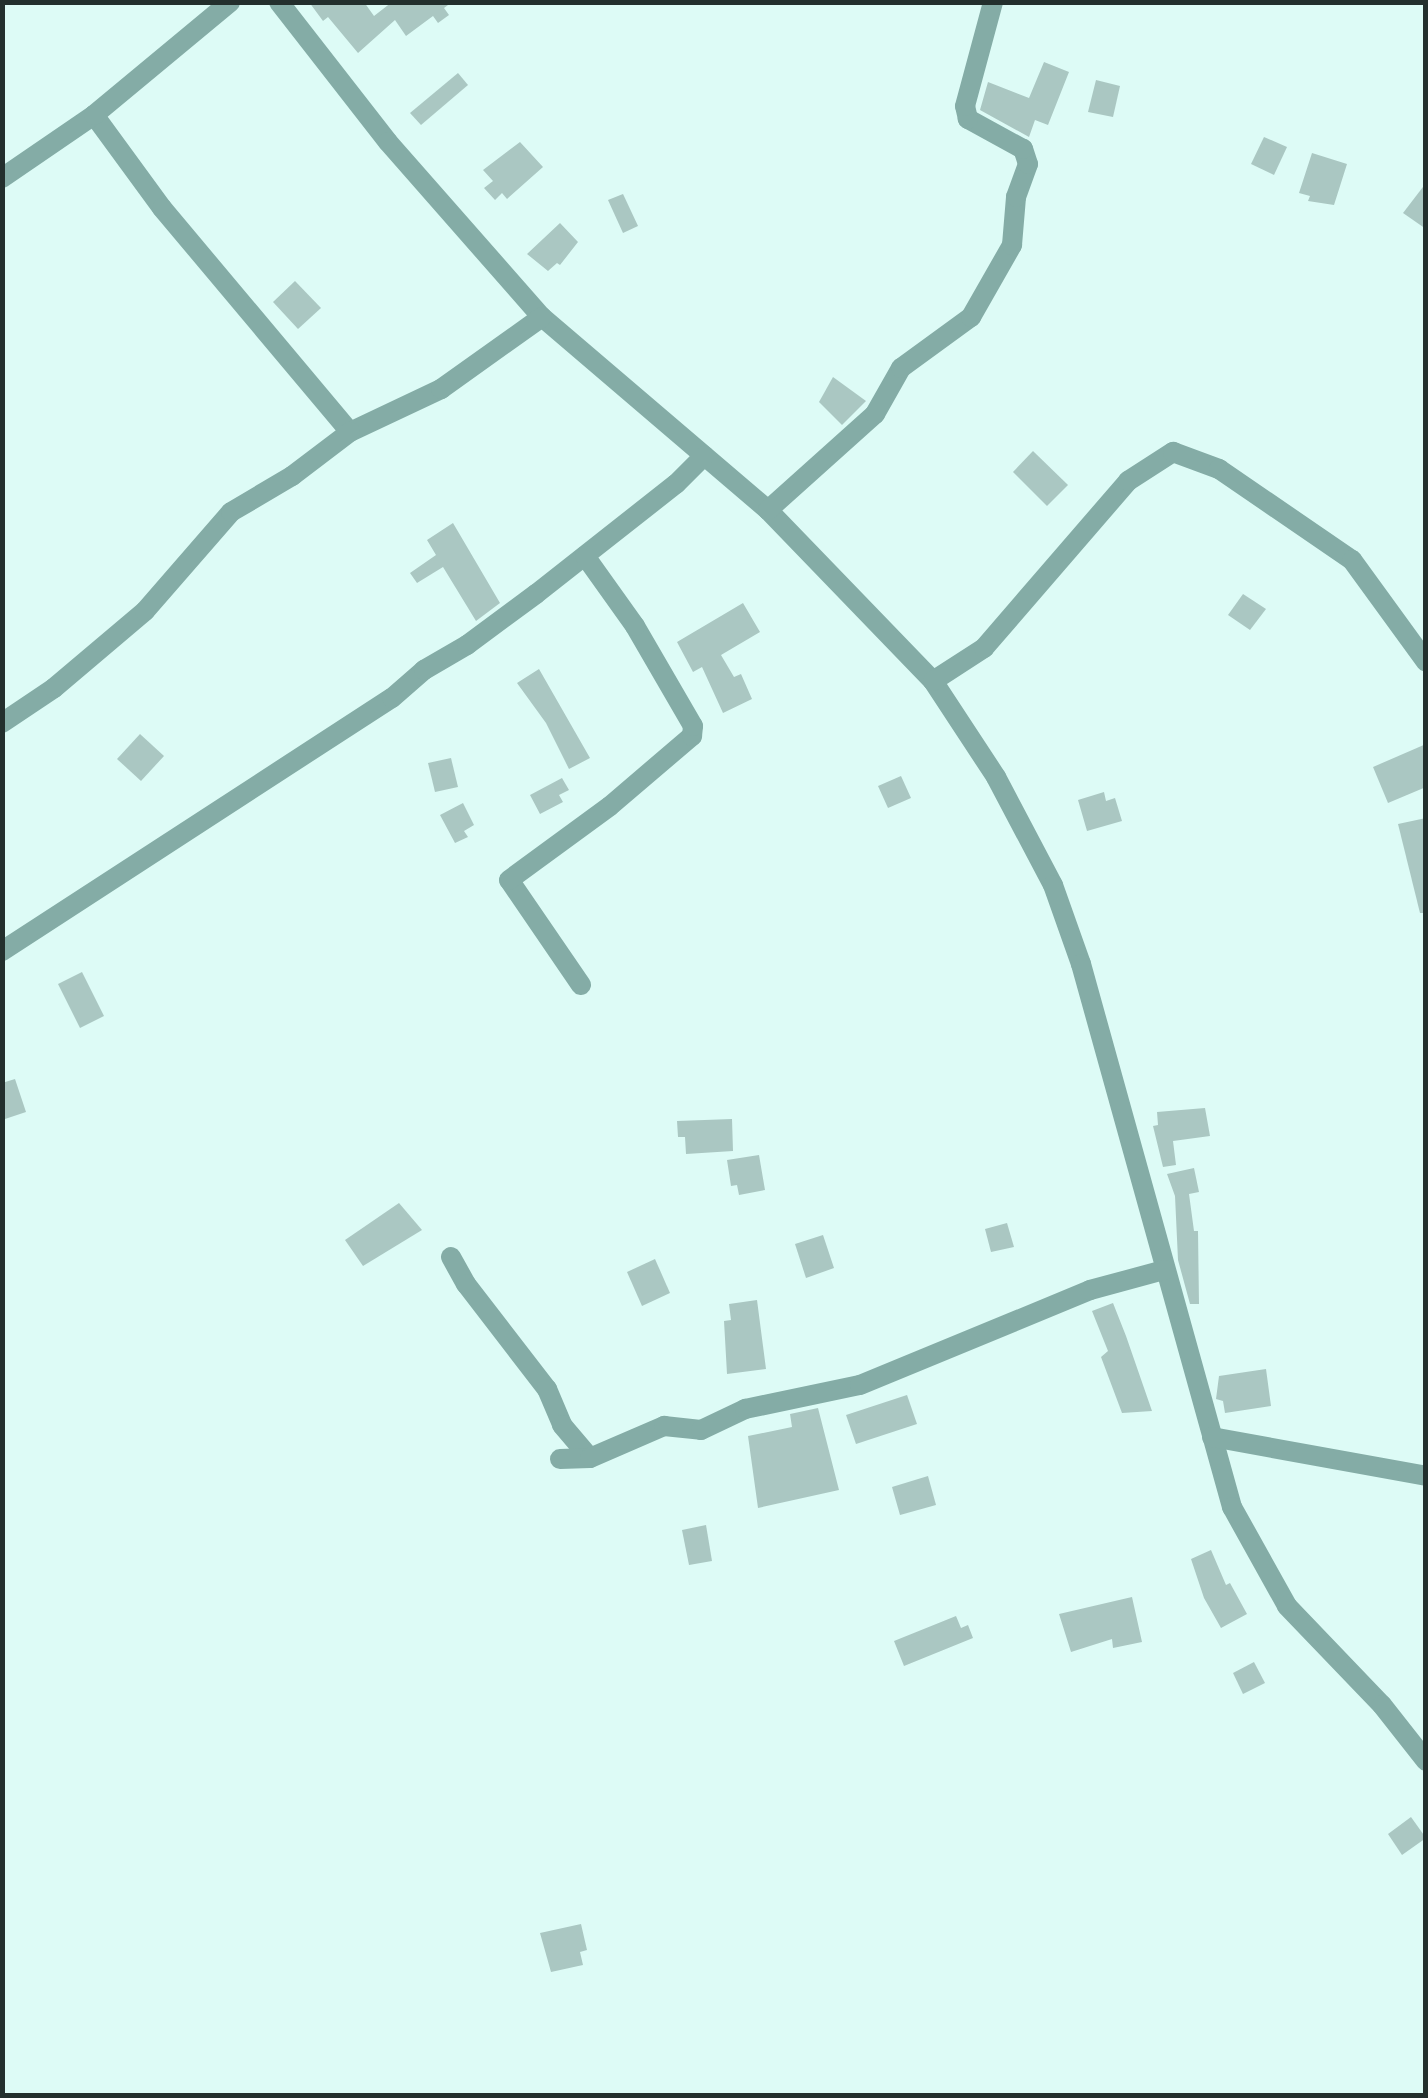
<!DOCTYPE html>
<style>
body{margin:0}
#map{position:relative;width:1428px;height:2098px;overflow:hidden;background:#ddfbf6;font-family:"Titillium Web",sans-serif}
div>[style]{position:absolute}
.building>*{inset:0;background:#aac7c2}
.minor>*{height:20px;margin:-10px;padding:0 10px;transform-origin:10px;border-radius:10px;background:#84aca6}
span{translate:-50% -50%;white-space:nowrap;text-align:center;line-height:1.15;-webkit-text-stroke:8px #fff;paint-order:stroke}
.frame{position:absolute;inset:0;border:5px solid #232f2d;pointer-events:none}
</style>
<div id="map">
<div class="building">
<div style="clip-path:polygon(309px 2px,364px 2px,374px 16px,392px 2px,452px 2px,444px 8px,449px 15px,438px 23px,433px 16px,406px 36px,395px 20px,358px 53px,328px 17px,323px 21px)"></div>
<div style="clip-path:polygon(1044px 62px,1069px 72px,1048px 125px,1035px 120px,1029px 137px,980px 110px,988px 82px,1029px 98px)"></div>
<div style="clip-path:polygon(458px 73px,468px 85px,421px 125px,410px 113px)"></div>
<div style="clip-path:polygon(1096px 80px,1120px 86px,1113px 117px,1088px 112px)"></div>
<div style="clip-path:polygon(1264px 137px,1287px 147px,1274px 175px,1251px 164px)"></div>
<div style="clip-path:polygon(520px 142px,543px 167px,507px 199px,502px 193px,495px 200px,484px 188px,493px 181px,483px 170px)"></div>
<div style="clip-path:polygon(1312px 153px,1347px 164px,1334px 205px,1308px 201px,1310px 196px,1299px 193px)"></div>
<div style="clip-path:polygon(1426px 183px,1426px 229px,1403px 213px)"></div>
<div style="clip-path:polygon(623px 194px,638px 226px,623px 233px,608px 200px)"></div>
<div style="clip-path:polygon(560px 223px,578px 242px,560px 265px,557px 263px,548px 271px,527px 254px)"></div>
<div style="clip-path:polygon(295px 281px,321px 308px,298px 329px,273px 302px)"></div>
<div style="clip-path:polygon(833px 377px,866px 401px,842px 425px,819px 402px)"></div>
<div style="clip-path:polygon(1033px 451px,1068px 485px,1047px 506px,1013px 472px)"></div>
<div style="clip-path:polygon(453px 523px,500px 603px,476px 621px,443px 567px,417px 583px,410px 573px,436px 555px,427px 540px)"></div>
<div style="clip-path:polygon(1243px 594px,1266px 609px,1250px 630px,1228px 615px)"></div>
<div style="clip-path:polygon(743px 603px,760px 632px,721px 655px,734px 677px,741px 674px,752px 699px,723px 713px,702px 667px,693px 672px,677px 642px)"></div>
<div style="clip-path:polygon(539px 669px,590px 758px,569px 769px,546px 723px,517px 683px)"></div>
<div style="clip-path:polygon(140px 734px,164px 756px,141px 781px,117px 759px)"></div>
<div style="clip-path:polygon(1426px 744px,1426px 787px,1388px 803px,1373px 767px)"></div>
<div style="clip-path:polygon(451px 758px,458px 787px,435px 792px,428px 763px)"></div>
<div style="clip-path:polygon(901px 776px,911px 798px,888px 808px,878px 786px)"></div>
<div style="clip-path:polygon(562px 778px,569px 790px,559px 795px,563px 802px,540px 814px,530px 795px)"></div>
<div style="clip-path:polygon(1104px 792px,1106px 801px,1115px 798px,1122px 821px,1087px 831px,1078px 800px)"></div>
<div style="clip-path:polygon(463px 803px,474px 825px,464px 831px,468px 837px,455px 843px,440px 815px)"></div>
<div style="clip-path:polygon(1426px 818px,1426px 913px,1420px 913px,1398px 824px)"></div>
<div style="clip-path:polygon(82px 972px,104px 1016px,80px 1028px,58px 984px)"></div>
<div style="clip-path:polygon(15px 1079px,26px 1112px,2px 1120px,2px 1083px)"></div>
<div style="clip-path:polygon(1205px 1108px,1210px 1136px,1173px 1141px,1176px 1165px,1163px 1167px,1153px 1126px,1158px 1125px,1157px 1112px)"></div>
<div style="clip-path:polygon(732px 1119px,733px 1151px,686px 1154px,685px 1137px,678px 1137px,677px 1121px)"></div>
<div style="clip-path:polygon(759px 1155px,765px 1190px,739px 1195px,737px 1185px,731px 1186px,727px 1160px)"></div>
<div style="clip-path:polygon(1194px 1168px,1199px 1192px,1189px 1194px,1194px 1231px,1198px 1231px,1199px 1304px,1190px 1304px,1178px 1260px,1175px 1196px,1167px 1174px)"></div>
<div style="clip-path:polygon(399px 1203px,422px 1230px,363px 1266px,345px 1240px)"></div>
<div style="clip-path:polygon(1007px 1223px,1014px 1247px,991px 1252px,985px 1229px)"></div>
<div style="clip-path:polygon(823px 1235px,834px 1268px,806px 1278px,795px 1244px)"></div>
<div style="clip-path:polygon(655px 1259px,670px 1293px,642px 1306px,627px 1272px)"></div>
<div style="clip-path:polygon(757px 1300px,766px 1369px,727px 1374px,724px 1321px,731px 1320px,729px 1304px)"></div>
<div style="clip-path:polygon(1113px 1303px,1126px 1336px,1152px 1411px,1122px 1413px,1101px 1357px,1108px 1351px,1092px 1311px)"></div>
<div style="clip-path:polygon(1266px 1369px,1271px 1406px,1225px 1413px,1223px 1401px,1216px 1399px,1219px 1376px)"></div>
<div style="clip-path:polygon(907px 1395px,917px 1424px,856px 1444px,846px 1415px)"></div>
<div style="clip-path:polygon(818px 1408px,839px 1490px,758px 1508px,748px 1436px,792px 1427px,790px 1414px)"></div>
<div style="clip-path:polygon(928px 1476px,936px 1505px,900px 1515px,892px 1487px)"></div>
<div style="clip-path:polygon(706px 1525px,712px 1561px,689px 1565px,682px 1530px)"></div>
<div style="clip-path:polygon(1211px 1550px,1226px 1585px,1230px 1583px,1247px 1614px,1221px 1628px,1204px 1598px,1191px 1559px)"></div>
<div style="clip-path:polygon(1132px 1597px,1142px 1642px,1113px 1648px,1112px 1639px,1071px 1652px,1059px 1614px)"></div>
<div style="clip-path:polygon(956px 1616px,961px 1628px,968px 1625px,973px 1638px,904px 1666px,894px 1641px)"></div>
<div style="clip-path:polygon(1254px 1662px,1265px 1683px,1243px 1694px,1233px 1673px)"></div>
<div style="clip-path:polygon(1411px 1817px,1426px 1838px,1402px 1855px,1388px 1834px)"></div>
<div style="clip-path:polygon(581px 1924px,587px 1950px,580px 1952px,583px 1965px,551px 1972px,540px 1933px)"></div>
</div>
<div class="minor">
<div style="left:279px;top:2px;width:177px;rotate:52.1deg"></div>
<div style="left:388px;top:142px;width:233px;rotate:48.7deg"></div>
<div style="left:542px;top:317px;width:297px;rotate:40.5deg"></div>
<div style="left:768px;top:510px;width:238px;rotate:46deg"></div>
<div style="left:933px;top:681px;width:115px;rotate:56.7deg"></div>
<div style="left:996px;top:777px;width:122px;rotate:62.2deg"></div>
<div style="left:1053px;top:885px;width:84px;rotate:70.5deg"></div>
<div style="left:1081px;top:964px;width:564px;rotate:74.46deg"></div>
<div style="left:1232px;top:1507px;width:113px;rotate:60.9deg"></div>
<div style="left:1287px;top:1606px;width:137px;rotate:46.2deg"></div>
<div style="left:1382px;top:1705px;width:71px;rotate:51.8deg"></div>
<div style="left:94px;top:115px;width:115px;rotate:53.8deg"></div>
<div style="left:162px;top:208px;width:292px;rotate:50deg"></div>
<div style="left:350px;top:432px;width:101px;rotate:-25.3deg"></div>
<div style="left:441px;top:389px;width:124px;rotate:-35.5deg"></div>
<div style="left:2px;top:178px;width:112px;rotate:-34.4deg"></div>
<div style="left:94px;top:115px;width:177px;rotate:-39.7deg"></div>
<div style="left:768px;top:510px;width:144px;rotate:-41.9deg"></div>
<div style="left:875px;top:414px;width:53px;rotate:-60.5deg"></div>
<div style="left:901px;top:368px;width:87px;rotate:-36.1deg"></div>
<div style="left:971px;top:317px;width:83px;rotate:-60.3deg"></div>
<div style="left:1012px;top:245px;width:48px;rotate:-85.2deg"></div>
<div style="left:1016px;top:197px;width:35px;rotate:-70deg"></div>
<div style="left:1028px;top:164px;width:16px;rotate:-108deg"></div>
<div style="left:1023px;top:149px;width:63px;rotate:-151.4deg"></div>
<div style="left:968px;top:119px;width:13px;rotate:-103deg"></div>
<div style="left:965px;top:106px;width:108px;rotate:-74.9deg"></div>
<div style="left:933px;top:681px;width:61px;rotate:-32.9deg"></div>
<div style="left:984px;top:648px;width:221px;rotate:-49.2deg"></div>
<div style="left:1128px;top:481px;width:54px;rotate:-32.8deg"></div>
<div style="left:1173px;top:452px;width:49px;rotate:20.3deg"></div>
<div style="left:1219px;top:469px;width:161px;rotate:34.4deg"></div>
<div style="left:1352px;top:560px;width:126px;rotate:54deg"></div>
<div style="left:2px;top:723px;width:63px;rotate:-33.9deg"></div>
<div style="left:54px;top:688px;width:119px;rotate:-40.2deg"></div>
<div style="left:145px;top:611px;width:131px;rotate:-49deg"></div>
<div style="left:231px;top:512px;width:71px;rotate:-30.5deg"></div>
<div style="left:292px;top:476px;width:73px;rotate:-37.2deg"></div>
<div style="left:2px;top:951px;width:465px;rotate:-33deg"></div>
<div style="left:392px;top:698px;width:43px;rotate:-41.2deg"></div>
<div style="left:424px;top:670px;width:50px;rotate:-30.2deg"></div>
<div style="left:467px;top:645px;width:86px;rotate:-36.5deg"></div>
<div style="left:536px;top:594px;width:178px;rotate:-38.2deg"></div>
<div style="left:676px;top:484px;width:40px;rotate:-45deg"></div>
<div style="left:581px;top:985px;width:127px;rotate:-124.4deg"></div>
<div style="left:509px;top:880px;width:125px;rotate:-36.2deg"></div>
<div style="left:610px;top:806px;width:108px;rotate:-40.5deg"></div>
<div style="left:692px;top:736px;width:10px;rotate:-84deg"></div>
<div style="left:693px;top:726px;width:116px;rotate:-120.1deg"></div>
<div style="left:635px;top:626px;width:86px;rotate:-125.5deg"></div>
<div style="left:451px;top:1257px;width:31px;rotate:61deg"></div>
<div style="left:466px;top:1284px;width:133px;rotate:52.4deg"></div>
<div style="left:547px;top:1389px;width:39px;rotate:67deg"></div>
<div style="left:562px;top:1425px;width:43px;rotate:49.7deg"></div>
<div style="left:1212px;top:1437px;width:218px;rotate:10.3deg"></div>
<div style="left:560px;top:1459px;width:30px;rotate:-2deg"></div>
<div style="left:590px;top:1458px;width:81px;rotate:-23.4deg"></div>
<div style="left:664px;top:1426px;width:37px;rotate:6deg"></div>
<div style="left:701px;top:1430px;width:49px;rotate:-25.5deg"></div>
<div style="left:745px;top:1409px;width:117px;rotate:-11.8deg"></div>
<div style="left:860px;top:1385px;width:249px;rotate:-22.4deg"></div>
<div style="left:1090px;top:1290px;width:77px;rotate:-15.1deg"></div>
</div>
<div class="frame"></div>
</div>
